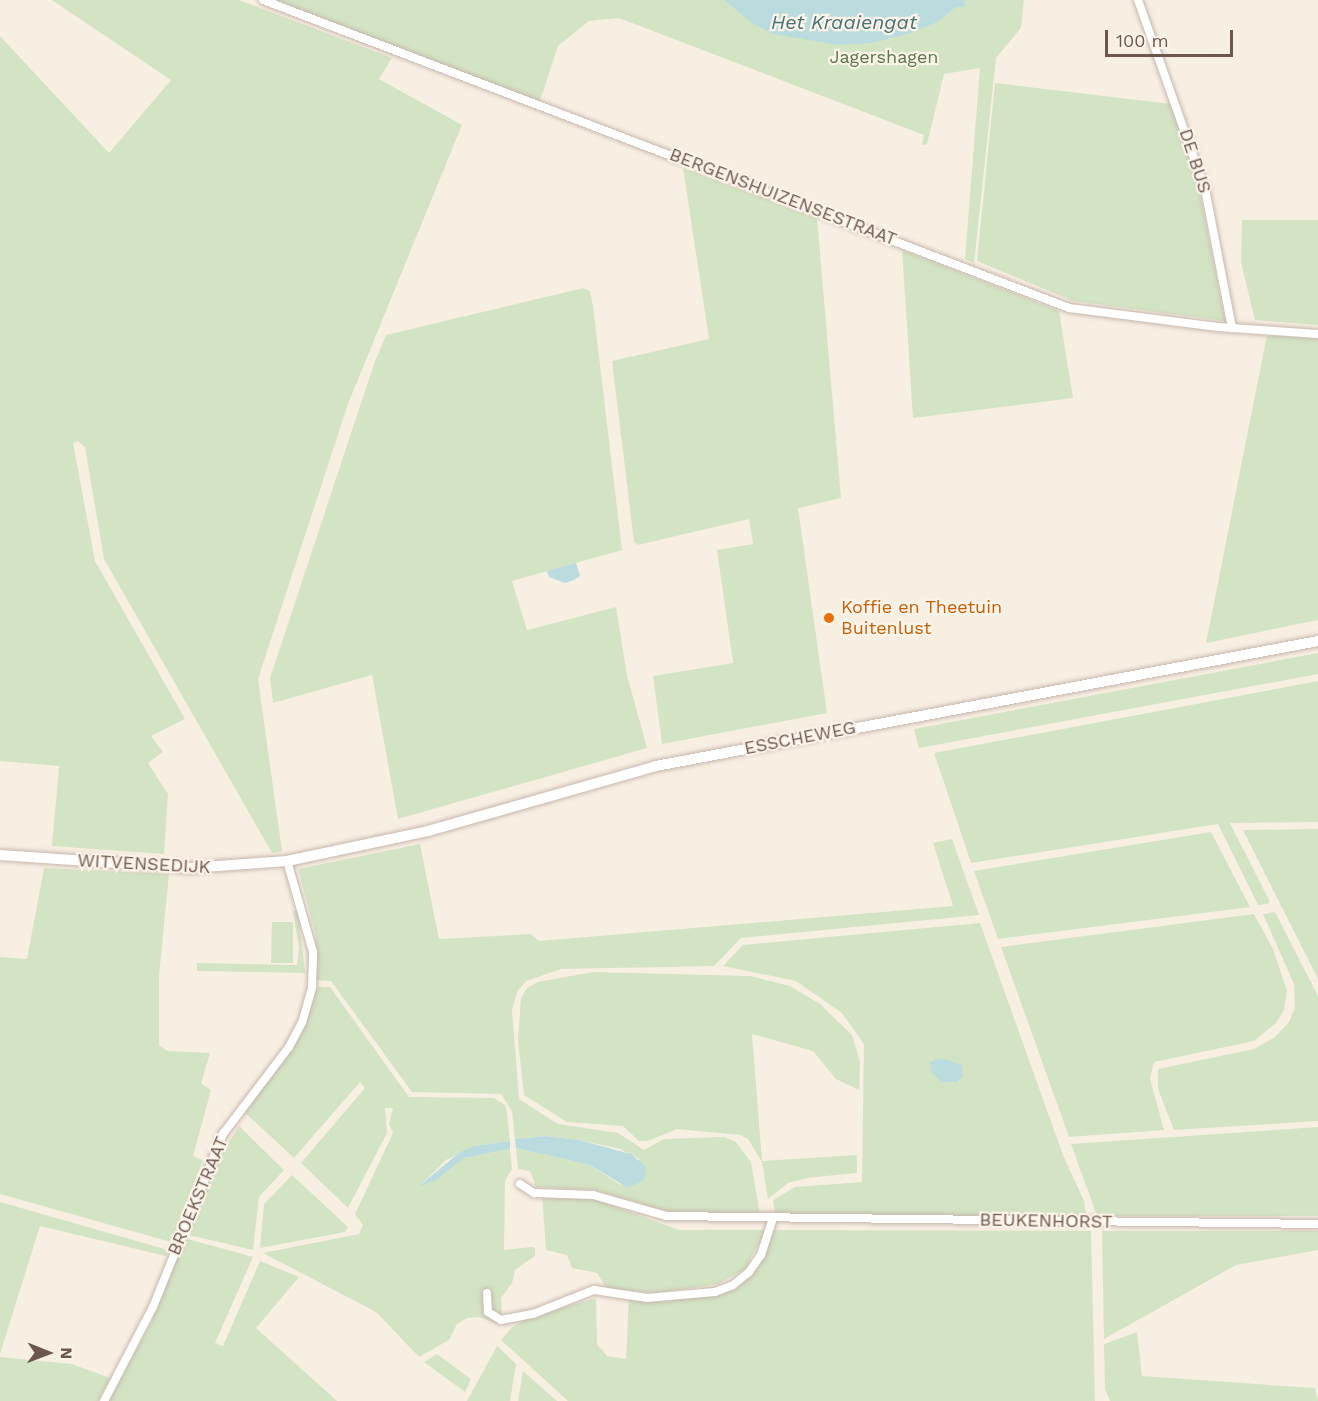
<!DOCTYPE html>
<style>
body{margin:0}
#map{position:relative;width:1318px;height:1401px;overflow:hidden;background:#f8efe3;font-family:"Work Sans",sans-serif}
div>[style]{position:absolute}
.green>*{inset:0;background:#d3e4c4}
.water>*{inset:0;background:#bbdcdf}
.roads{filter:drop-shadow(0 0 2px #c7b6ac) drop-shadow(0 0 2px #c7b6ac)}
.minor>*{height:8px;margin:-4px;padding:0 4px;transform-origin:4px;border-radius:4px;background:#fff}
.tertiary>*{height:10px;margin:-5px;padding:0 5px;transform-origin:5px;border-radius:5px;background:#fff}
.dots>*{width:16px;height:16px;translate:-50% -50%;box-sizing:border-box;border:3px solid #fcf3e9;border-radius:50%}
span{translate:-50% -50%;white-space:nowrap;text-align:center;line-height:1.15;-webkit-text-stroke:4.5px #fcf3e9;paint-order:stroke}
.park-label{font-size:18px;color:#5a774a}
.street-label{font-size:18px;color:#6d564d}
.food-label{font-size:18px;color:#c56008}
.left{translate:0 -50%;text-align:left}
.water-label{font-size:20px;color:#477277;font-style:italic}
.north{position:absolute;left:18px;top:1323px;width:60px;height:60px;-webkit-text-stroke:4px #fcf3e9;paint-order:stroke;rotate:91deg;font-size:16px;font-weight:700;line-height:24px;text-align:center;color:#6d564d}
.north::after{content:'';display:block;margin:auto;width:21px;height:27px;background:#6d564d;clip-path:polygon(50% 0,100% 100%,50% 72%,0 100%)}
.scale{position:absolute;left:1105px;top:30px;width:128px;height:27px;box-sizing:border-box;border:3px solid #6d564d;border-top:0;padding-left:8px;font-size:18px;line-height:21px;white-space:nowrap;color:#6d564d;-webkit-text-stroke:4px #fcf3e9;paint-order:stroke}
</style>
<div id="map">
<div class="green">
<div style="clip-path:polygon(52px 0,239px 0,392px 58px,379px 79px,462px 125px,348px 404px,258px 679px,282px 851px,272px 853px,104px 559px,85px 447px,78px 441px,73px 443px,95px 561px,185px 719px,151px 736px,163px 752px,148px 763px,168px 794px,164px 854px,52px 846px,59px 766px,0 761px,0 36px,109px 153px,171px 80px)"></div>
<div style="clip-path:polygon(259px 0,1024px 0,1021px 28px,996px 58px,974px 263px,965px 259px,980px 68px,944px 74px,927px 144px,922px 145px,924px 135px,619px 18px,589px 21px,558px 46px,540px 101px)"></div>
<div style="clip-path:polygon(995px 83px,1171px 104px,1200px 194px,1225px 321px,1073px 301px,977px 261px)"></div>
<div style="clip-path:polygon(683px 168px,817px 218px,841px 498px,798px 508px,827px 713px,662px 744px,653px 676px,733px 663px,717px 550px,753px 544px,749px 519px,638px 545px,634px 542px,612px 361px,709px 339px)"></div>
<div style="clip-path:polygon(1242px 220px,1318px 220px,1318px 325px,1255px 320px,1241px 262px)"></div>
<div style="clip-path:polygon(902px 250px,1059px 311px,1073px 398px,913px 418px)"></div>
<div style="clip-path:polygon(583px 288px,590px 291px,593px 306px,622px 550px,512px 581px,527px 630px,616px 607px,627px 675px,647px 748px,398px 819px,372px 675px,273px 703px,270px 678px,374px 364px,386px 335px)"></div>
<div style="clip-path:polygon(1267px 335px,1318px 339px,1318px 620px,1206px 643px)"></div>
<div style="clip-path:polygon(1318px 653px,1318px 674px,919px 748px,914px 729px)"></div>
<div style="clip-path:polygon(1318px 681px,1318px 822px,1230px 823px,1270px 902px,1267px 904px,1258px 905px,1218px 824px,971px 863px,934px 753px)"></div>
<div style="clip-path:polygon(1318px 829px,1318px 979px,1243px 830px)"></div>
<div style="clip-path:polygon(1211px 832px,1250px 907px,998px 939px,974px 871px)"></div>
<div style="clip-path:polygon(952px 839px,979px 915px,741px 938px,714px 966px,561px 969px,526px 981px,517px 992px,512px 1010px,519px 1099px,558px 1124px,618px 1133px,644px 1150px,664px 1139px,724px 1137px,736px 1142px,751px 1162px,760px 1215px,677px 1214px,595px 1190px,536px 1187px,530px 1171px,518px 1169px,516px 1148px,590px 1165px,621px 1185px,639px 1159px,620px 1149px,579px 1140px,545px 1136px,515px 1139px,512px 1111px,501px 1094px,412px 1092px,331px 981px,314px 980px,316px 936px,298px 869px,420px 844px,439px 939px,531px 934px,539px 941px,953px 906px,933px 843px)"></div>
<div style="clip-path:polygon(44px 868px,169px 874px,159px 976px,159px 1045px,168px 1051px,210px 1053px,201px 1083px,211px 1090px,193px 1156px,203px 1160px,171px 1242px,0 1194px,0 957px,27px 959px)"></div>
<div style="clip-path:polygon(298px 910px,305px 973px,197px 971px,197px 963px,297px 965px,299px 948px,293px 911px)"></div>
<div style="clip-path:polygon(1275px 912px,1318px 996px,1318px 1121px,1174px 1130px,1158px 1089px,1158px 1069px,1254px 1049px,1275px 1037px,1289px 1022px,1295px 1008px,1294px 984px,1263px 914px)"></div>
<div style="clip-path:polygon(1254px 914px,1273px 949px,1287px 991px,1284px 1010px,1276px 1023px,1254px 1041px,1154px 1062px,1150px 1079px,1164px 1130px,1069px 1137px,1001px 947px)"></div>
<div style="clip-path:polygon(272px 922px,293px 922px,293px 963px,271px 963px)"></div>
<div style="clip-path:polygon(980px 923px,1063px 1155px,1084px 1201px,1087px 1219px,775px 1214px,773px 1200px,795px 1187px,862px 1182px,864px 1044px,842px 1013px,796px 981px,723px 966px,743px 945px)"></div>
<div style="clip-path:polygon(593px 972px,750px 976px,790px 986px,820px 1004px,852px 1035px,860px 1062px,859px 1090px,836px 1079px,813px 1051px,752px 1034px,762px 1161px,857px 1155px,857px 1173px,807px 1178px,788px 1183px,768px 1199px,762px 1162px,748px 1139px,740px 1135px,677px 1129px,648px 1141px,639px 1141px,623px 1126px,567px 1122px,524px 1095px,518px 1040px,521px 998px,527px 988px,538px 982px)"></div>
<div style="clip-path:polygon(314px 987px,330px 987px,409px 1097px,494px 1098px,505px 1105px,507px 1113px,510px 1141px,474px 1146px,446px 1160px,420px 1186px,464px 1158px,510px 1149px,512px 1169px,505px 1181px,504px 1250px,532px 1247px,535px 1248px,535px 1256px,515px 1270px,512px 1283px,501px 1298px,502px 1316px,497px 1324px,480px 1317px,467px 1318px,457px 1324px,449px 1340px,419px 1357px,376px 1312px,263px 1253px,359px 1234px,363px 1225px,355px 1214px,393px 1133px,389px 1124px,393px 1108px,385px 1108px,387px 1133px,348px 1208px,301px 1163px,365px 1088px,360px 1082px,294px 1158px,242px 1110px,294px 1045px)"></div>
<div style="clip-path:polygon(239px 1126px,284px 1170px,259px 1197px,253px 1250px,185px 1234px,214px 1166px)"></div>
<div style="clip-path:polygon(1318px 1127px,1318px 1216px,1097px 1216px,1071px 1144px)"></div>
<div style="clip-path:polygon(292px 1175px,348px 1227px,345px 1232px,260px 1248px,264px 1204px)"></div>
<div style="clip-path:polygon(542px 1196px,589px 1197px,679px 1230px,766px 1230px,745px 1269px,718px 1284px,655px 1293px,606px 1288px,597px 1273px,572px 1268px,567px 1255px,546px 1250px)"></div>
<div style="clip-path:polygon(0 1202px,168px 1250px,166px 1256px,40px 1226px,0 1354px)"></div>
<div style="clip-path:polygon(774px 1230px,1091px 1231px,1095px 1401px,568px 1401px,501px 1340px,512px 1327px,528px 1318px,596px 1298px,597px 1344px,607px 1356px,626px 1359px,629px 1298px,640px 1300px,737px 1284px)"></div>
<div style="clip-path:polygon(1102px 1231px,1318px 1231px,1318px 1250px,1236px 1265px,1104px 1339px)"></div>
<div style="clip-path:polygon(184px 1238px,253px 1257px,215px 1343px,223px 1346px,260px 1261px,299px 1277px,256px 1328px,337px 1401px,109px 1401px,151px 1323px)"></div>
<div style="clip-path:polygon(1137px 1332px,1142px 1376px,1315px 1388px,1318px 1401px,1110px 1401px,1105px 1389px,1104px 1344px)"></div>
<div style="clip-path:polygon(497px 1346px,516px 1364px,510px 1401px,467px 1401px)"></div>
<div style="clip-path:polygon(437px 1354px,471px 1379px,465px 1392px,424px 1362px)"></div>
<div style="clip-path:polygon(0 1357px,72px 1364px,110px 1378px,98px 1401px,0 1401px)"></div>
<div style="clip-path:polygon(523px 1371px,557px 1401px,518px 1401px)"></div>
</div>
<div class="water">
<div style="clip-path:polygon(724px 0,965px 0,965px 7px,956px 7px,937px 22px,911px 33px,871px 43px,838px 45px,773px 34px,752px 23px)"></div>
<div style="clip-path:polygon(576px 563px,580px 576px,574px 580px,565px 583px,549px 577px,547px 571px)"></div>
<div style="clip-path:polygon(941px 1058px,962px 1065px,963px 1076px,957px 1082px,942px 1082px,932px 1073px,930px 1062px)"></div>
<div style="clip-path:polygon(545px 1136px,579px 1140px,631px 1154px,646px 1167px,644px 1180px,628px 1188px,590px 1165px,516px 1148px,515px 1139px)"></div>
<div style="clip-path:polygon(510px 1141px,510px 1149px,464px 1158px,436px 1180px,418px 1187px,460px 1152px,474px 1146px)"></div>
</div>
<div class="roads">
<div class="minor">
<div style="left:263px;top:0;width:863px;rotate:20.91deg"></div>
<div style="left:1069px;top:308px;width:150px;rotate:7.3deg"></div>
<div style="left:1218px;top:327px;width:100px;rotate:4deg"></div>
<div style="left:1138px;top:0;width:201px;rotate:70.5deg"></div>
<div style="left:1205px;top:189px;width:142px;rotate:79deg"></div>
<div style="left:520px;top:1184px;width:17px;rotate:33deg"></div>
<div style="left:534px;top:1193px;width:59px;rotate:1.9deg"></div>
<div style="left:593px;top:1195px;width:76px;rotate:16deg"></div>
<div style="left:666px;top:1216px;width:652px;rotate:0.7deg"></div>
<div style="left:487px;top:1293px;width:19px;rotate:87deg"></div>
<div style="left:488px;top:1312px;width:15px;rotate:32deg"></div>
<div style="left:501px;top:1320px;width:33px;rotate:-11deg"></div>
<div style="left:533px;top:1314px;width:66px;rotate:-21.5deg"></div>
<div style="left:594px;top:1290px;width:54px;rotate:8.6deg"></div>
<div style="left:647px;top:1298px;width:68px;rotate:-5deg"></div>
<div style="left:715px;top:1292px;width:19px;rotate:-21deg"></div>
<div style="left:733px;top:1285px;width:21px;rotate:-39deg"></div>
<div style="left:749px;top:1272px;width:21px;rotate:-55deg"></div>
<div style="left:761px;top:1255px;width:38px;rotate:-72deg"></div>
<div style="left:104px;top:1401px;width:106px;rotate:-62.5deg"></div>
<div style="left:153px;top:1307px;width:187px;rotate:-68deg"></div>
<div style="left:223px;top:1134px;width:109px;rotate:-52.8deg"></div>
<div style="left:289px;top:1047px;width:27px;rotate:-62deg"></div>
<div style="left:302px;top:1023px;width:37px;rotate:-74deg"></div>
<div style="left:312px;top:987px;width:35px;rotate:-88deg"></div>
<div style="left:313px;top:952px;width:95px;rotate:-105.9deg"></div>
</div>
<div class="tertiary">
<div style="left:0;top:855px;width:190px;rotate:3.9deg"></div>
<div style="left:190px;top:868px;width:97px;rotate:-4.1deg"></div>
<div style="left:287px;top:861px;width:144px;rotate:-12deg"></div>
<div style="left:428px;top:831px;width:237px;rotate:-15.9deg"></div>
<div style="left:656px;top:766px;width:674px;rotate:-10.69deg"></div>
</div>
</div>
<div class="dots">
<div style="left:829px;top:618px;background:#e8710a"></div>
</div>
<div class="park-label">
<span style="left:884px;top:57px">Jagershagen</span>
</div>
<div class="street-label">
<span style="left:1195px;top:161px;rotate:72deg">DE BUS</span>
<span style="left:783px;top:197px;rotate:21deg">BERGENSHUIZENSESTRAAT</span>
<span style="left:800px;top:738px;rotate:-11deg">ESSCHEWEG</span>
<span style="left:144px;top:864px;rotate:3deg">WITVENSEDIJK</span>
<span style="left:198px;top:1196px;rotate:-67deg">BROEKSTRAAT</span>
<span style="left:1046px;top:1221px;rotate:1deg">BEUKENHORST</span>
</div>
<div class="food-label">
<span class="left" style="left:841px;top:618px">Koffie en Theetuin<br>Buitenlust</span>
</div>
<div class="water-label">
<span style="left:844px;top:22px">Het Kraaiengat</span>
</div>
<div class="north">N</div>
<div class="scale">100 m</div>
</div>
